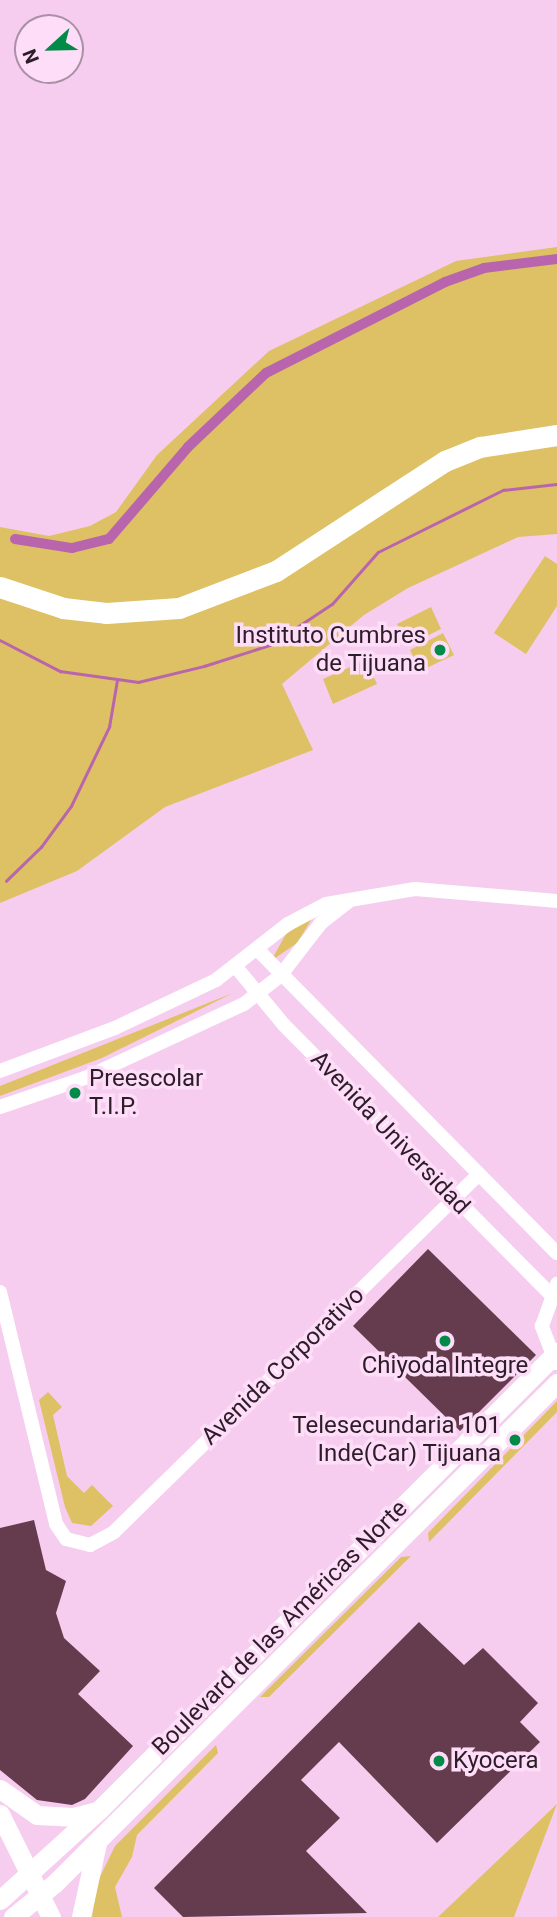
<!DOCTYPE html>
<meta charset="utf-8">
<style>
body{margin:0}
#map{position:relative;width:557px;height:1917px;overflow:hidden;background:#f6cdee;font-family:Roboto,sans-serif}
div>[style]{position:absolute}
.green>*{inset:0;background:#dec164}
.stream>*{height:2.5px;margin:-1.25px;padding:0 1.25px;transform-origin:1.25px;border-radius:1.25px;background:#b965ad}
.canal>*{height:10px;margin:-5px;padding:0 5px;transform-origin:5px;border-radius:5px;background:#b965ad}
.building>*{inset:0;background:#643c4d}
.minor>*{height:14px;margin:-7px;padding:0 7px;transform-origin:7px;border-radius:7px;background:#fff}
.major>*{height:19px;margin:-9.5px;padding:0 9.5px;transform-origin:9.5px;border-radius:9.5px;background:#fff}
.highway>*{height:21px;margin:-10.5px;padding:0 10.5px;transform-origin:10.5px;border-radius:10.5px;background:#fff}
.dots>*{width:19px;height:19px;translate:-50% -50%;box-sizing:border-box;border:4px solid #feddf8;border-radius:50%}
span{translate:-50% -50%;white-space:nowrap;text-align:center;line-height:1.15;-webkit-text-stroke:7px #feddf8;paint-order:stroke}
.poi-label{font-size:24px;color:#2c1d29}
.right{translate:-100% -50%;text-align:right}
.left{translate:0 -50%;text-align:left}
.street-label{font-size:24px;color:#2c1d29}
.north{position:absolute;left:14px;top:14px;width:70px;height:70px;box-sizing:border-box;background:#feddf8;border:2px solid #aa90a5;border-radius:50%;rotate:248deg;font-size:19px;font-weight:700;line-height:28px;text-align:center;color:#2c1d29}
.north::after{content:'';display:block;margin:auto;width:24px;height:32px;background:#028a47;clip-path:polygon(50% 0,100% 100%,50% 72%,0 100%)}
</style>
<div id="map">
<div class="green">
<div style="clip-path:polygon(557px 247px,557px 534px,518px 537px,408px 588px,364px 615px,282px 684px,313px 750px,165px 807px,77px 871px,0 903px,0 527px,49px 536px,90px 526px,116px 512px,157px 455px,269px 351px,456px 261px)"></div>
<div style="clip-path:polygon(545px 556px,557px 564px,557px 606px,526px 654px,494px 633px)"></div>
<div style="clip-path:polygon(431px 607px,441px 629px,408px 645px,397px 624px)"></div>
<div style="clip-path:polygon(443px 633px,454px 655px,420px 671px,410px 650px)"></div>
<div style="clip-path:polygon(366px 660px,377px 684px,333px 704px,323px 679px)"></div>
<div style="clip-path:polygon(313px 917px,297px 943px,271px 961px,286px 934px)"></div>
<div style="clip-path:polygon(233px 993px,102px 1058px,0 1096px,0 1086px)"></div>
<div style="clip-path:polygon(48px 1392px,62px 1407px,53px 1415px,67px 1476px,84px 1493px,92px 1485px,113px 1506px,91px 1526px,72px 1523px,65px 1507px,39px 1400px)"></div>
<div style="clip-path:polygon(557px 1401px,557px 1412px,429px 1542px,428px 1533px)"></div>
<div style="clip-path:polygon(411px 1556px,269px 1697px,260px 1697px,401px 1557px)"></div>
<div style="clip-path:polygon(216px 1745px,218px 1753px,137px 1835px,132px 1857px,115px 1887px,122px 1917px,92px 1917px,97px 1883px,115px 1846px)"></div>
<div style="clip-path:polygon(557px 1804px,514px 1917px,438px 1917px)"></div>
</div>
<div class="stream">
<div style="left:0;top:640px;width:68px;rotate:27.3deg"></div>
<div style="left:60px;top:671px;width:79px;rotate:8deg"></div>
<div style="left:138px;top:682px;width:68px;rotate:-13.6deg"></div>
<div style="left:204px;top:666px;width:69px;rotate:-17.7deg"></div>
<div style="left:270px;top:645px;width:74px;rotate:-33.5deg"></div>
<div style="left:332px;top:604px;width:69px;rotate:-48.5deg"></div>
<div style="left:378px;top:552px;width:140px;rotate:-26.4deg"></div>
<div style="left:503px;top:490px;width:54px;rotate:-6.3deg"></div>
<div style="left:6px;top:881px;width:49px;rotate:-44.2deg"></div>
<div style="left:41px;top:847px;width:51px;rotate:-53.8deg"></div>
<div style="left:71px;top:806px;width:88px;rotate:-64.3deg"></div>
<div style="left:109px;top:727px;width:48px;rotate:-80.3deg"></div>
</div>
<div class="canal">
<div style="left:15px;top:539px;width:58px;rotate:9deg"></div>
<div style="left:72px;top:548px;width:38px;rotate:-14deg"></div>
<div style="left:109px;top:539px;width:121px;rotate:-49.3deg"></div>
<div style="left:188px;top:447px;width:108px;rotate:-43.5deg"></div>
<div style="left:266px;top:373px;width:201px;rotate:-26.9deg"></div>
<div style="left:445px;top:282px;width:41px;rotate:-19.7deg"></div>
<div style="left:484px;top:268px;width:74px;rotate:-7deg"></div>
</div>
<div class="building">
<div style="clip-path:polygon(428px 1249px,536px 1355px,460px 1431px,353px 1326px)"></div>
<div style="clip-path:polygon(34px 1520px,46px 1570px,66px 1581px,56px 1613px,64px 1638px,100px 1671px,78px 1694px,133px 1746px,85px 1799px,72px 1805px,37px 1800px,0 1770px,0 1528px)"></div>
<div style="clip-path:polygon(419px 1622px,464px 1665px,483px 1648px,538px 1703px,520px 1722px,540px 1742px,437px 1843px,339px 1742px,301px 1780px,340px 1818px,306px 1851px,367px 1913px,183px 1917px,154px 1888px)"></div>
</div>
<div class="minor">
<div style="left:257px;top:949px;width:427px;rotate:45.4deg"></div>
<div style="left:236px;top:967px;width:75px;rotate:50.4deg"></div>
<div style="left:284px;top:1025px;width:378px;rotate:45.3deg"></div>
<div style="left:0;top:1071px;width:123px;rotate:-20.5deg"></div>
<div style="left:115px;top:1028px;width:112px;rotate:-25.4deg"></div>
<div style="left:216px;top:980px;width:91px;rotate:-37.9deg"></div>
<div style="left:288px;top:924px;width:43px;rotate:-27.8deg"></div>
<div style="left:326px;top:904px;width:90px;rotate:-9.6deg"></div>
<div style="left:415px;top:889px;width:143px;rotate:4.8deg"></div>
<div style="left:0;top:1107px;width:90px;rotate:-18.8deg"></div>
<div style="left:85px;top:1078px;width:175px;rotate:-25deg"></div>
<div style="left:244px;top:1004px;width:46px;rotate:-37.9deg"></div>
<div style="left:280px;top:976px;width:67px;rotate:-52.3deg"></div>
<div style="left:321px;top:923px;width:34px;rotate:-38deg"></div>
<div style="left:0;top:1292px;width:239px;rotate:76.4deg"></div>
<div style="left:56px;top:1524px;width:18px;rotate:56deg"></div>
<div style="left:66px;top:1539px;width:25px;rotate:14deg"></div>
<div style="left:90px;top:1545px;width:27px;rotate:-28deg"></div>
<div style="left:114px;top:1532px;width:511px;rotate:-44.45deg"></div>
<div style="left:556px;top:1363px;width:40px;rotate:-111deg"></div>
<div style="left:542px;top:1326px;width:45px;rotate:-70.3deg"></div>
</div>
<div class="major">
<div style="left:0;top:1789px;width:45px;rotate:35.1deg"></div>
<div style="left:37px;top:1815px;width:36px;rotate:3deg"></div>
<div style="left:73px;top:1817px;width:25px;rotate:-14deg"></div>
<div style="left:0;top:1814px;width:115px;rotate:63.7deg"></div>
<div style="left:0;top:1900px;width:134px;rotate:-42.3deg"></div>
<div style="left:99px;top:1810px;width:648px;rotate:-45deg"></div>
<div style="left:13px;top:1917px;width:54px;rotate:-39deg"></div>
<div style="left:55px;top:1883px;width:709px;rotate:-44.89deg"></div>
<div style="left:81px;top:1917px;width:76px;rotate:-77.8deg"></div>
</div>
<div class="highway">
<div style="left:0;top:587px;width:66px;rotate:18.4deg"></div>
<div style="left:63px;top:608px;width:43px;rotate:6.6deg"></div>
<div style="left:106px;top:613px;width:73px;rotate:-3.9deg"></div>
<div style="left:179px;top:608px;width:104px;rotate:-20.9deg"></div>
<div style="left:276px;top:571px;width:202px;rotate:-33.1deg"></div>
<div style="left:445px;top:461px;width:38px;rotate:-22deg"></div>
<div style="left:480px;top:447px;width:78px;rotate:-8.9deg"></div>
</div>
<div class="dots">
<div style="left:440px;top:650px;background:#028a47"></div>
<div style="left:75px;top:1093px;background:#028a47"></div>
<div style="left:445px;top:1341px;background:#028a47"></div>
<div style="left:515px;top:1440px;background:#028a47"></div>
<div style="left:439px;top:1761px;background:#028a47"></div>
</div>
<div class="poi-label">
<span class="right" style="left:426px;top:650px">Instituto Cumbres<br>de Tijuana</span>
<span class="left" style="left:89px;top:1093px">Preescolar<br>T.I.P.</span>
<span style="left:445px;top:1366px">Chiyoda Integre</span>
<span class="right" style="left:501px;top:1440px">Telesecundaria 101<br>Inde(Car) Tijuana</span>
<span class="left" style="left:453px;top:1761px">Kyocera</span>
</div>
<div class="street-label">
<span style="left:390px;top:1133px;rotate:46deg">Avenida Universidad</span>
<span style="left:283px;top:1366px;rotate:-44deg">Avenida Corporativo</span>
<span style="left:280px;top:1628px;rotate:-45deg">Boulevard de las Américas Norte</span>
</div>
<div class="north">N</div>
</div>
